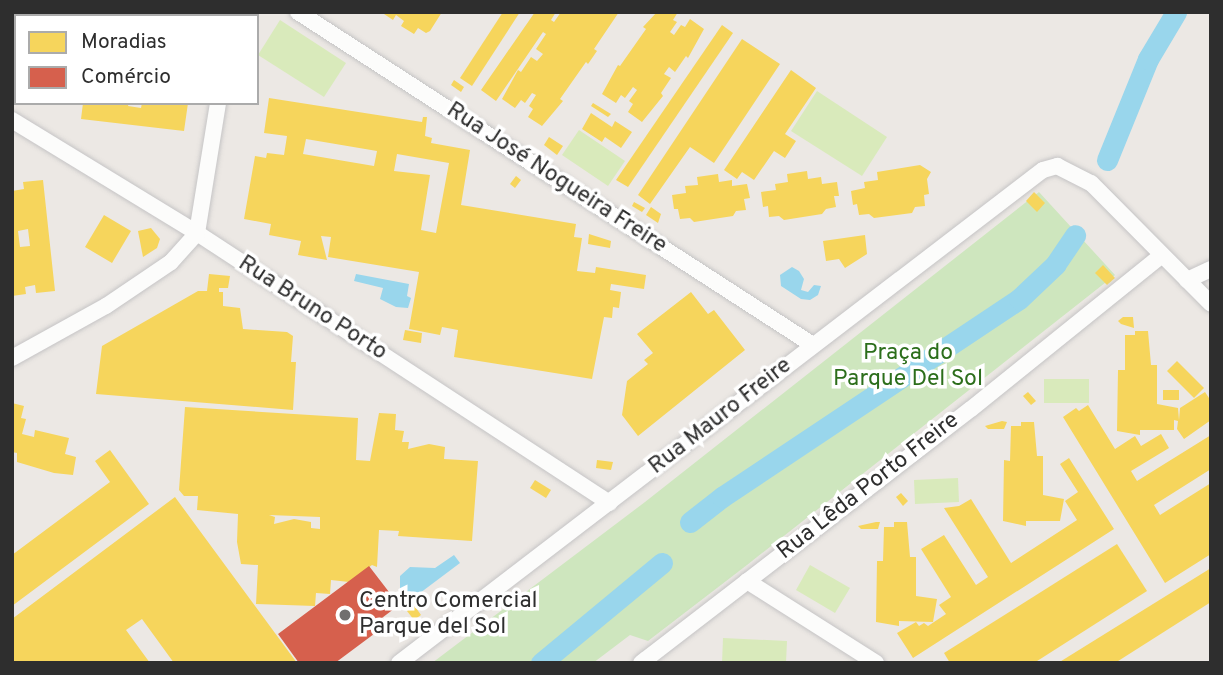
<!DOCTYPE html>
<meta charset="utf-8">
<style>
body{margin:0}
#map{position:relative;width:1223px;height:675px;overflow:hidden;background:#ece8e4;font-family:Overpass,sans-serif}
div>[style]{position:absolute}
.green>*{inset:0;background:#cee6be}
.pitch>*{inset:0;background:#d9eabb}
.water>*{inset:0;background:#99d6ec}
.homes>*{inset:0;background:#f6d55c}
.shops>*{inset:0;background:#d6604d}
.canal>*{height:21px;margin:-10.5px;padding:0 10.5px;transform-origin:10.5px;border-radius:10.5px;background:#99d6ec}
.roads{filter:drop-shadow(0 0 2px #c5c4c5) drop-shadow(0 0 2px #c5c4c5)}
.minor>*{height:16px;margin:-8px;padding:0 8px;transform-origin:8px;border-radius:8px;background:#fcfcfb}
.dots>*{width:19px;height:19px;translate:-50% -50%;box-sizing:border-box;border:4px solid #fff;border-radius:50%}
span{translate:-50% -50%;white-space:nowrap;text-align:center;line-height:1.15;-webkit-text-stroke:7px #fff;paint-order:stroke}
.street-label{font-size:23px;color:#2e2e2e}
.park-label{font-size:23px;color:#2c6e1b}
.poi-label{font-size:23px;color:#2e2e2e}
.left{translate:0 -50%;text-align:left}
.frame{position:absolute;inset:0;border:14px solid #2e2e2e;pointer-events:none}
.legend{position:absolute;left:14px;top:14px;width:245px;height:91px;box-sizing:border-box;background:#fff;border:2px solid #ababab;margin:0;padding:9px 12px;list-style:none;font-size:21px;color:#2e2e2e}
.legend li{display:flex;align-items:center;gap:14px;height:35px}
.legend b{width:35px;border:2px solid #ababab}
</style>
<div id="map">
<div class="green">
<div style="clip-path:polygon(1039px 192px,1115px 275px,747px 565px,648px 641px,630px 635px,593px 663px,432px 663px,645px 502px)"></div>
</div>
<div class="pitch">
<div style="clip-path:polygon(280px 20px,346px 63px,324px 97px,258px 55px)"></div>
<div style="clip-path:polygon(817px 91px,887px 137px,862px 176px,791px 131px)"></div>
<div style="clip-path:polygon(579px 130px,625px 161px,608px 186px,562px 155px)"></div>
<div style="clip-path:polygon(1044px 379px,1089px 379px,1089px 403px,1044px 403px)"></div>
<div style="clip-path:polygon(958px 478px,959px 502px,915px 504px,914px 480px)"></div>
<div style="clip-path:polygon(810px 565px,850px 588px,835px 613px,796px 590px)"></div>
<div style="clip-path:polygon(723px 638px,787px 641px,786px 663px,722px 663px)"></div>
</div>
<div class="water">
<div style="clip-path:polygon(792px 267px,799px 271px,804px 279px,801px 290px,808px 292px,814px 285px,821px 286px,818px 295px,810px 300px,801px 299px,781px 286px,780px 275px)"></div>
<div style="clip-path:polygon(356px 274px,409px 284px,407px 296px,411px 298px,408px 308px,396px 307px,380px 299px,383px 288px,354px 281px)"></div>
<div style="clip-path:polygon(454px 555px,460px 563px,416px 596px,412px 592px,404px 598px,400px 593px,400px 576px,410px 567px,435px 568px)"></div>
</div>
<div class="homes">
<div style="clip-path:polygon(12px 12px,152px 12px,157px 13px,157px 16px,16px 16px,16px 23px,12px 23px)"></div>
<div style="clip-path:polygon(381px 12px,442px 12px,430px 31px,426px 33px,418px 28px,414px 34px,401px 26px,404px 21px,396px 15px,393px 20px)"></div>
<div style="clip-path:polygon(503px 12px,520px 12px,472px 86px,460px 78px)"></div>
<div style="clip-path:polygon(535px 12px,556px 12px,551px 20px,554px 22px,561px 12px,619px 12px,594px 49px,597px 51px,588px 64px,586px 62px,560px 99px,563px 101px,542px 126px,528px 117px,533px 109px,529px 106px,536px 95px,532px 93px,525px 103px,521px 100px,515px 108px,502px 99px,518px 70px,521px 72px,531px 57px,537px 61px,543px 54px,536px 49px,546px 34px,543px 32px,496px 101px,481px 90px)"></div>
<div style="clip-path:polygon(657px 12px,678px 12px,673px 20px,677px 22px,670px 32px,674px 35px,681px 25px,685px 27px,690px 19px,704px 29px,688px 58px,686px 56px,675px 72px,669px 67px,664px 74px,671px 78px,661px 93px,663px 96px,642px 122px,628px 112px,633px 104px,629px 101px,637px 90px,633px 87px,625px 98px,621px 95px,616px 103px,602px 94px,618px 65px,620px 66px,646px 29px,643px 27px)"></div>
<div style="clip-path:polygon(722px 25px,733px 33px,628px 187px,616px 180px)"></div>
<div style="clip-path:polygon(742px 39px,780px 64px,714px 163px,690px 147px,650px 204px,638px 195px)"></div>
<div style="clip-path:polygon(12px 50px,16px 51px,16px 72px,12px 72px)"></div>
<div style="clip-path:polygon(791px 70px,816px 88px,785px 134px,796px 141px,785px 158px,774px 151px,754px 180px,742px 172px,737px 179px,724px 170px)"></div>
<div style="clip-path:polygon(454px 80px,464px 87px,461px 92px,451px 85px)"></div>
<div style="clip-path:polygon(evenodd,269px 98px,422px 122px,423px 117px,427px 117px,425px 136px,432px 138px,431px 143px,470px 150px,461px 205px,576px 224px,574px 237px,582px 238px,577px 271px,595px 273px,596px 267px,646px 275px,644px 289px,611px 284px,610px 290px,621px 292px,619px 308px,613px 307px,612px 318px,604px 317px,592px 379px,454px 357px,458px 330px,442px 327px,440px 335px,409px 329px,419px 272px,328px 257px,331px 237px,321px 236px,327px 260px,298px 255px,301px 241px,269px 235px,271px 224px,244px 219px,255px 156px,266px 158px,267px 153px,284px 155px,287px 136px,264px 133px,269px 98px,306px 139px,377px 151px,374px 166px,303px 154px,306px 139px,269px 98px,397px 154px,449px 163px,436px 233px,421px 230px,430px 175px,394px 171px,397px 154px)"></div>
<div style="clip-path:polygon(83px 103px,129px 103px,128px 106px,141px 108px,142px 103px,188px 103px,184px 131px,81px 119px)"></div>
<div style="clip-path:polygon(593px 103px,611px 114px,608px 117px,591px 106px)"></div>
<div style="clip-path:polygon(591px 113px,612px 127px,615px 121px,632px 132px,621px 148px,605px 137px,602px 142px,582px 129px)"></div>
<div style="clip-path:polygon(549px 137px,563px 146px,557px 155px,544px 145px)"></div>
<div style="clip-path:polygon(920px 165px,931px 172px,927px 179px,929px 194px,924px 195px,925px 206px,915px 207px,912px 213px,874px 218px,869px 214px,859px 215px,857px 204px,853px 205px,851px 191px,865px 188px,864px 182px,878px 180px,877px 172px)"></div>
<div style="clip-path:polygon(807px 171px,808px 179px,821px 177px,822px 184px,837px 182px,839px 196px,834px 196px,836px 207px,826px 209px,822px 214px,784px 220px,779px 216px,769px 217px,768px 206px,763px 207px,761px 192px,776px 190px,775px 184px,788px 182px,787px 174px)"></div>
<div style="clip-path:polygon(718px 174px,719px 182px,732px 180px,732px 186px,747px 184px,750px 198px,744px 199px,746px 210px,736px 211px,733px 216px,694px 222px,690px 218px,680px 219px,678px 209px,674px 209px,672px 195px,686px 193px,685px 186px,698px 185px,697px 177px)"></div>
<div style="clip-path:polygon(516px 176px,521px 180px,515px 188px,510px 184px)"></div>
<div style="clip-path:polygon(evenodd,43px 180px,55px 291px,36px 293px,35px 285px,25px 287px,26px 294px,12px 296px,12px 191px,24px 189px,23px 182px,43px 180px,28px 229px,30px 246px,20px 247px,18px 231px,28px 229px)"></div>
<div style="clip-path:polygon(1034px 192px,1045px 203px,1037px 212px,1026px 201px)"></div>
<div style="clip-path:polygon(634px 202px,645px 208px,642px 212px,632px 206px)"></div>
<div style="clip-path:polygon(651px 207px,661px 214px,658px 223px,646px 215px)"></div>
<div style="clip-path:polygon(104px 215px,131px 231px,112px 263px,85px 247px)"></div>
<div style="clip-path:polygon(151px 228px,160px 239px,157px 248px,143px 257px,138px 231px)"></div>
<div style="clip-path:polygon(589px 234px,611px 241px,610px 248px,588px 244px)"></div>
<div style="clip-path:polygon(865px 235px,867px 254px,845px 268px,839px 259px,826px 261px,823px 241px)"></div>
<div style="clip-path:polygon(1103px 265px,1115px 278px,1107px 285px,1095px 273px)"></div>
<div style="clip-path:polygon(209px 274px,230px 276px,228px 288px,219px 288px,219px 292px,223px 292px,223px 306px,240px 308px,243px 329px,287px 332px,293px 336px,291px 362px,296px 362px,293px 410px,96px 394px,102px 346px,198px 291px,207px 291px)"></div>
<div style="clip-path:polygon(691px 292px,708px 314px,714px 310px,745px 350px,638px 436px,622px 415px,627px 381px,648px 364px,644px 360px,653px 353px,637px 334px)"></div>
<div style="clip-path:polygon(1123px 317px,1133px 317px,1134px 328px,1121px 324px,1118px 321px)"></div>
<div style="clip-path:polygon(405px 330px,422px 333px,421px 343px,403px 340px)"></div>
<div style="clip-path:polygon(1135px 331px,1148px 331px,1151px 365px,1157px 365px,1157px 404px,1178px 408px,1179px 420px,1180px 408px,1205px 392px,1211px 401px,1211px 420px,1184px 439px,1177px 429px,1178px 421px,1174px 420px,1174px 430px,1140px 430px,1140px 435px,1117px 431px,1118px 370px,1125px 370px,1125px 335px,1135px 335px)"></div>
<div style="clip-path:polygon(1177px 361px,1204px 388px,1194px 398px,1167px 371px)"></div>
<div style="clip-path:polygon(1163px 390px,1179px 390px,1179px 400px,1163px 400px)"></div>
<div style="clip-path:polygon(1028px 392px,1036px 401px,1031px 405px,1023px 396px)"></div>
<div style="clip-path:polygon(12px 403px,24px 406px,21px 418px,26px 419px,22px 434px,34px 437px,35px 430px,69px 438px,65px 454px,76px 457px,73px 475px,54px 473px,17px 462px,17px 453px,12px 452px)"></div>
<div style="clip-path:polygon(1088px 405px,1115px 449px,1135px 436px,1141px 446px,1161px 434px,1169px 448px,1131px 471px,1137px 481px,1211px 435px,1211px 469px,1154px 505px,1160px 515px,1211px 483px,1211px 554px,1165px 583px,1063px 417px,1076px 408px,1079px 411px)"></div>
<div style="clip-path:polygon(evenodd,185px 407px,358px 418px,356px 460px,370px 461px,379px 413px,396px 414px,395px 430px,404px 431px,402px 442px,409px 442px,408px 449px,429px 444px,445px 447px,444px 459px,478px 461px,472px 541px,398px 536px,399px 531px,379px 530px,377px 567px,372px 565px,349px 582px,331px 580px,330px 594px,316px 593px,315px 606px,256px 604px,258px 565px,241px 564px,237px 542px,238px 514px,197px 510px,198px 496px,184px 496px,179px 490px,185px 407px,269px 515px,320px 517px,320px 529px,311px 528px,311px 522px,294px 519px,274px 524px,275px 517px,269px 515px)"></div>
<div style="clip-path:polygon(1002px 421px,1007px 422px,1004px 429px,988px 429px,985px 426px)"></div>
<div style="clip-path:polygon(1021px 422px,1034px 422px,1037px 456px,1043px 456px,1043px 495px,1064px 499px,1060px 521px,1026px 521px,1026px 526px,1003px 521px,1004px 460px,1010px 461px,1011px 426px,1021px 426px)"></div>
<div style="clip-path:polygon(110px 450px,149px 504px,12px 606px,12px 555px,110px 482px,95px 461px)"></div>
<div style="clip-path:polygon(1069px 458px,1114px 529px,913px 658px,897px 633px,916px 622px,919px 626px,924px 623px,928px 626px,946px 614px,939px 605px,951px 597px,921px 549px,944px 535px,976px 585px,988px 577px,944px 508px,959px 506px,971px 499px,1011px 563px,1077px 520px,1065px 501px,1078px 492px,1060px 464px)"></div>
<div style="clip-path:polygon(597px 460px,613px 462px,611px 470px,596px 468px)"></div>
<div style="clip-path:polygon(535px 480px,551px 490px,546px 498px,530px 488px)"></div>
<div style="clip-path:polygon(901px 493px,908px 501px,903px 506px,896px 497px)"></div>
<div style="clip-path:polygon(175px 497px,297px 663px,174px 663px,142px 619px,126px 630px,150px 663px,12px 663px,12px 619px)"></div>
<div style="clip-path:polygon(876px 522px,880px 522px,878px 529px,861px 529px,858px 526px)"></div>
<div style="clip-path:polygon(894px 522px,907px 522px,910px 557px,916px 557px,916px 596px,937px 599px,933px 622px,899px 621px,899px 626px,876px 622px,877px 561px,883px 561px,884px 527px,894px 527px)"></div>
<div style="clip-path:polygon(1117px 544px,1147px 591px,1034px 663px,950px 663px,944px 653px)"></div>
<div style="clip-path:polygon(1211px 568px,1211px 602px,1115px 663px,1058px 663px)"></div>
<div style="clip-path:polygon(414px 605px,421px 615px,414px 620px,407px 611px)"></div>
</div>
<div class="shops">
<div style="clip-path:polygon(369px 566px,399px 605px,374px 624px,378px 631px,335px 663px,299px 663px,278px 634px)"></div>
</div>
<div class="canal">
<div style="left:1107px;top:160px;width:109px;rotate:-67.9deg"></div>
<div style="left:1148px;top:59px;width:55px;rotate:-59.2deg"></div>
<div style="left:690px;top:522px;width:41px;rotate:-38deg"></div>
<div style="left:722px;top:497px;width:357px;rotate:-33.7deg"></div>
<div style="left:1019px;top:299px;width:50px;rotate:-43.4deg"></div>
<div style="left:1055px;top:265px;width:36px;rotate:-56deg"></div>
<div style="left:541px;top:663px;width:157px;rotate:-39.6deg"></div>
</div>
<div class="roads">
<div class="minor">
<div style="left:298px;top:12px;width:613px;rotate:32.89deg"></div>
<div style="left:232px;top:16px;width:4px;rotate:-90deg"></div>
<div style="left:12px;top:120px;width:217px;rotate:31.4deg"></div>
<div style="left:197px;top:233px;width:493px;rotate:33.2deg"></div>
<div style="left:197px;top:233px;width:132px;rotate:-80.8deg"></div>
<div style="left:1187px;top:280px;width:26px;rotate:-25deg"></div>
<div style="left:12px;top:358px;width:107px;rotate:-29deg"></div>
<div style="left:106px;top:306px;width:78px;rotate:-34.1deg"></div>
<div style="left:171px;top:262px;width:39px;rotate:-48deg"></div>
<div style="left:747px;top:581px;width:153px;rotate:32.4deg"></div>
<div style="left:399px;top:663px;width:811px;rotate:-37.44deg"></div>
<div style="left:1043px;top:170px;width:15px;rotate:-16deg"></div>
<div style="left:1057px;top:166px;width:38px;rotate:27deg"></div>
<div style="left:1091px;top:183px;width:170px;rotate:45.2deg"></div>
<div style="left:641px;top:663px;width:416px;rotate:-37.6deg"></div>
<div style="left:971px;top:409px;width:245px;rotate:-38.9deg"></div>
</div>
</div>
<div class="dots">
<div style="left:345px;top:615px;background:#706f6e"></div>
</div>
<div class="street-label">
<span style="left:556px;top:179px;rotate:33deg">Rua José Nogueira Freire</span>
<span style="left:312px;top:309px;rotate:33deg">Rua Bruno Porto</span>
<span style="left:721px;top:417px;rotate:-38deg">Rua Mauro Freire</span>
<span style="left:869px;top:487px;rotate:-38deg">Rua Lêda Porto Freire</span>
</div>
<div class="park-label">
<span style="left:908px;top:367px">Praça do<br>Parque Del Sol</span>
</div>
<div class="poi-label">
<span class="left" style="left:359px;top:615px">Centro Comercial<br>Parque del Sol</span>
</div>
<div class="frame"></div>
<ul class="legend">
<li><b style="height:19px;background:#f6d55c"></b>Moradias</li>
<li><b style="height:19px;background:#d6604d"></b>Comércio</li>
</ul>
</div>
